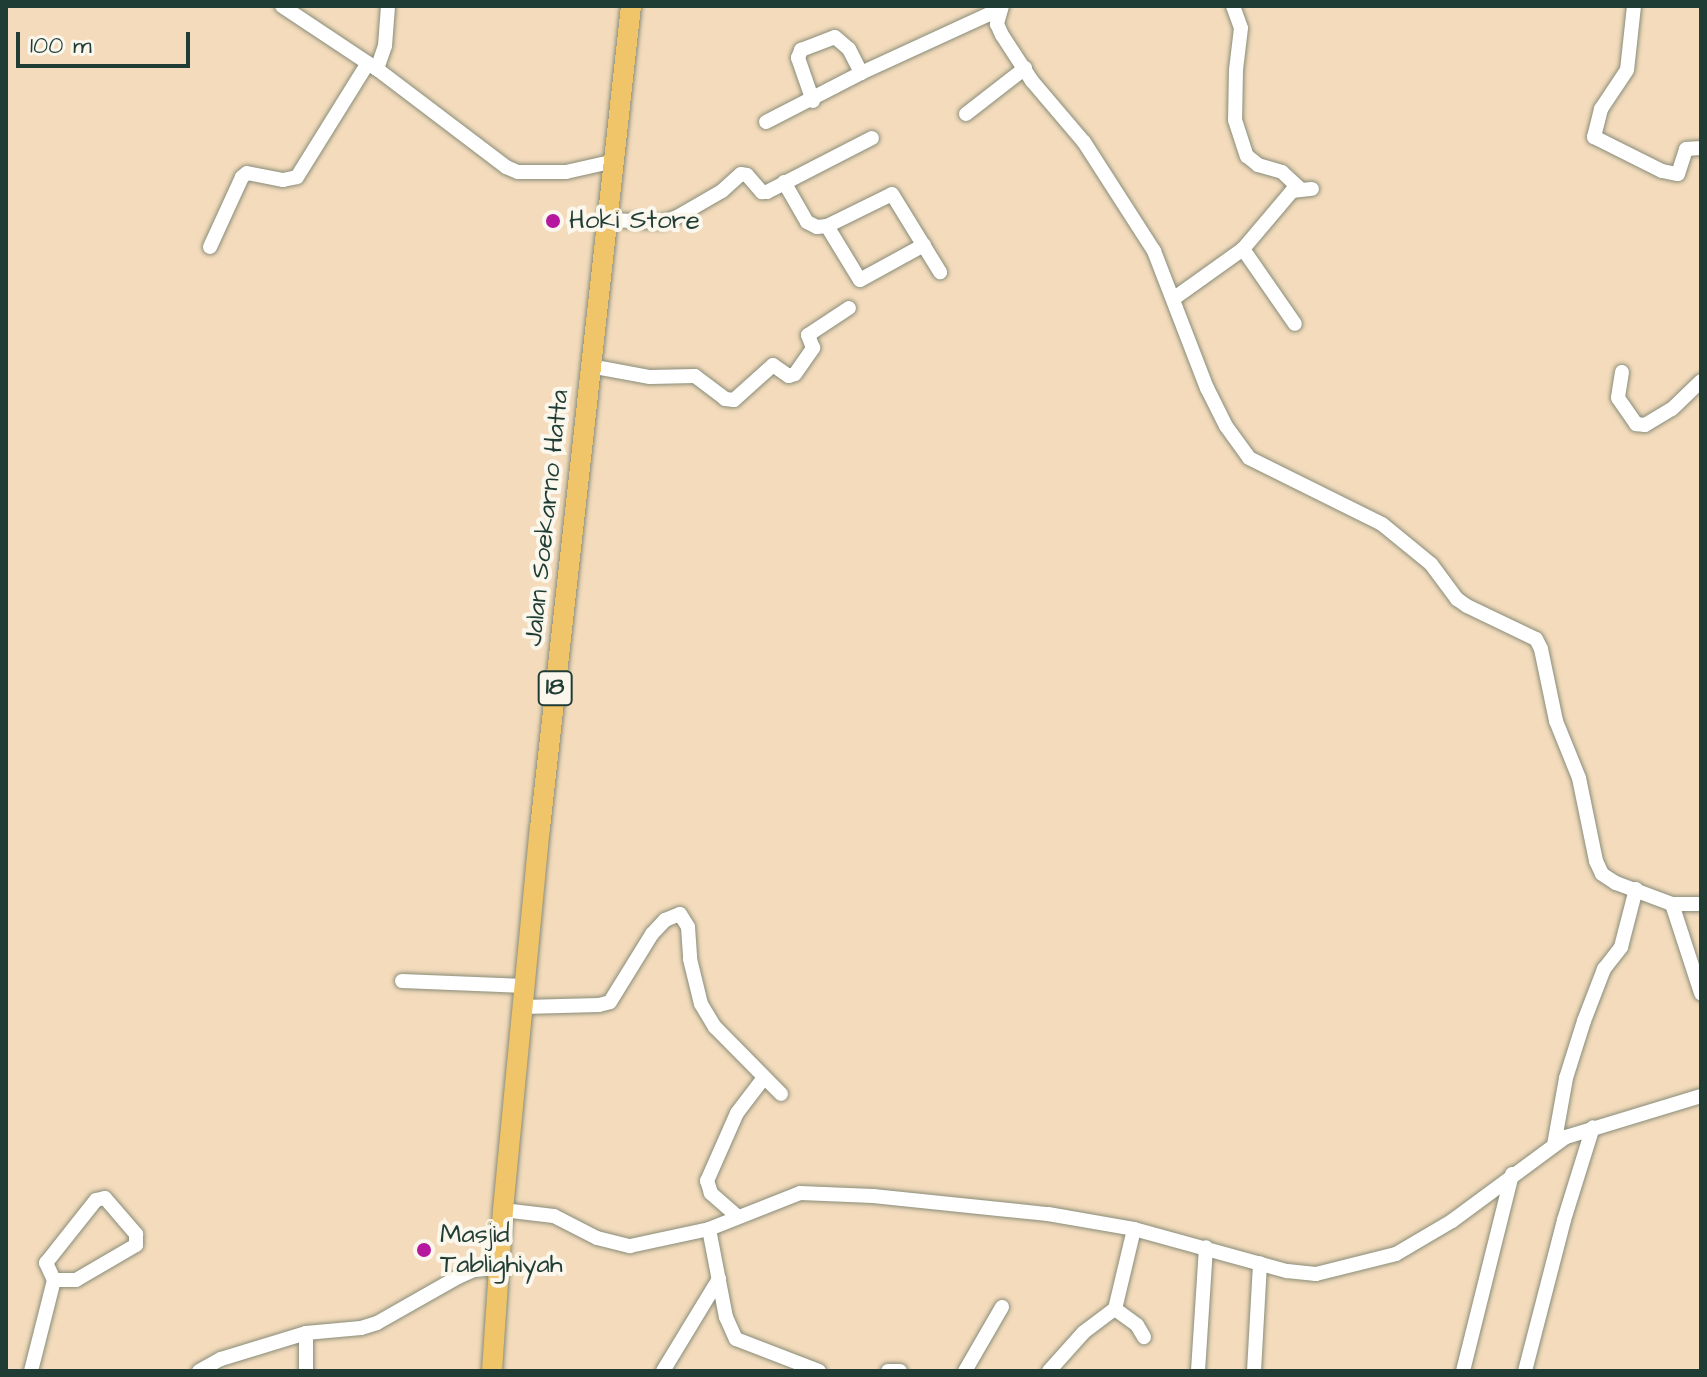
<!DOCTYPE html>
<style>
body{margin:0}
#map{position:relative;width:1707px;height:1377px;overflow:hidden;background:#f3dbbc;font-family:"Architects Daughter",sans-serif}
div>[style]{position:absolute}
.roads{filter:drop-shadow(0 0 2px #898c78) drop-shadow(0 0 2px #898c78)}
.minor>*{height:14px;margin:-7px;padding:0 7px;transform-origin:7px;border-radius:7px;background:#fff}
.highway>*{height:20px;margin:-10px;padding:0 10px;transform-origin:10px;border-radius:10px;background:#f0c469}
.dots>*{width:22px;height:22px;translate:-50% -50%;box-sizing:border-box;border:4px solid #fbf7ec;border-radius:50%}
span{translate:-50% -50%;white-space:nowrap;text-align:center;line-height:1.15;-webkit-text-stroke:8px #fbf7ec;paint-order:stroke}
.shield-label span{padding:2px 6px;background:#fbf7ec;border:2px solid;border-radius:6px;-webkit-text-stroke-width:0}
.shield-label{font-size:24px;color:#1f3d34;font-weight:700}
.poi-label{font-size:26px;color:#1f3d34}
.left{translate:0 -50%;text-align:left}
.street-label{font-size:26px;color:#1f3d34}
.frame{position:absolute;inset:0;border:8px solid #1f3d34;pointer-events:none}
.scale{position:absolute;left:16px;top:32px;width:174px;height:36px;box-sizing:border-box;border:4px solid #1f3d34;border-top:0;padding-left:10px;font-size:24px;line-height:28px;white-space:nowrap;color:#1f3d34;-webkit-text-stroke:6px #fbf7ec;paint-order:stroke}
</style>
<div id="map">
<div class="roads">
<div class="minor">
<div style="left:282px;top:6px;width:114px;rotate:33.6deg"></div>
<div style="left:377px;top:69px;width:162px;rotate:37.2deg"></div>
<div style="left:506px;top:167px;width:13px;rotate:23deg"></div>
<div style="left:518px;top:172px;width:48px"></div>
<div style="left:566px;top:172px;width:50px;rotate:-12.7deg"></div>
<div style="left:1002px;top:6px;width:19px;rotate:106deg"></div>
<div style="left:997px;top:24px;width:12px;rotate:66deg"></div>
<div style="left:1002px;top:35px;width:55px;rotate:56.9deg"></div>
<div style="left:1032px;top:81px;width:80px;rotate:49.6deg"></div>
<div style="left:1084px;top:142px;width:130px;rotate:57.3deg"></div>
<div style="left:1154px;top:251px;width:147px;rotate:68.9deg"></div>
<div style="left:1207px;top:388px;width:42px;rotate:63.4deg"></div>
<div style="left:1226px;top:426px;width:39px;rotate:54deg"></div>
<div style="left:1249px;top:458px;width:148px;rotate:26.4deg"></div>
<div style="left:1382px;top:524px;width:63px;rotate:39.2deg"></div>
<div style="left:1431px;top:564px;width:44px;rotate:53.4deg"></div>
<div style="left:1457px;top:599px;width:12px;rotate:35deg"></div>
<div style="left:1467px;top:606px;width:76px;rotate:25.6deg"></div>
<div style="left:1536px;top:639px;width:11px;rotate:63deg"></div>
<div style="left:1541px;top:649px;width:74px;rotate:78.2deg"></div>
<div style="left:1556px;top:721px;width:61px;rotate:68deg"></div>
<div style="left:1579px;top:778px;width:85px;rotate:78.4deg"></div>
<div style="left:1596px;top:861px;width:14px;rotate:65deg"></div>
<div style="left:1602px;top:874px;width:17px;rotate:33deg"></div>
<div style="left:1616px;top:883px;width:60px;rotate:20.6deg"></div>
<div style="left:1672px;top:904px;width:94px;rotate:72deg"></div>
<div style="left:1233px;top:6px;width:23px;rotate:70deg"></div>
<div style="left:1241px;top:28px;width:42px;rotate:96.8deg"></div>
<div style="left:1236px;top:70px;width:50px;rotate:91.1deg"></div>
<div style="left:1235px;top:120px;width:38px;rotate:72deg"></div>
<div style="left:1247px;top:156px;width:14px;rotate:39deg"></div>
<div style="left:1258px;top:165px;width:25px;rotate:16deg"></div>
<div style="left:1282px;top:172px;width:23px;rotate:43deg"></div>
<div style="left:1634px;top:6px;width:64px;rotate:96.2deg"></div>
<div style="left:1627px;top:70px;width:47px;rotate:123.7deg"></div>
<div style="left:1601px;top:109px;width:29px;rotate:104deg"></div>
<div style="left:1594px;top:137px;width:76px;rotate:26.6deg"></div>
<div style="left:1662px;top:171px;width:16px;rotate:11deg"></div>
<div style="left:1678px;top:174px;width:26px;rotate:-72deg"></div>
<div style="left:1686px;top:149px;width:15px;rotate:-4deg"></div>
<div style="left:377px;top:69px;width:24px;rotate:-71deg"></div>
<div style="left:385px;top:46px;width:40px;rotate:-85.7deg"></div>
<div style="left:813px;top:101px;width:46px;rotate:-109.2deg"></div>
<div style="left:798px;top:58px;width:9px;rotate:-69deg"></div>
<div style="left:801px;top:50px;width:36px;rotate:-21deg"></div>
<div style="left:835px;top:37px;width:18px;rotate:41deg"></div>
<div style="left:849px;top:49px;width:27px;rotate:63deg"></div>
<div style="left:966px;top:114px;width:75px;rotate:-37.9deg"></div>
<div style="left:766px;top:122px;width:107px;rotate:-27.3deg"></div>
<div style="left:861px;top:73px;width:153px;rotate:-24.7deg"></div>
<div style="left:784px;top:182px;width:46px;rotate:60.1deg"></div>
<div style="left:807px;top:222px;width:11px;rotate:27deg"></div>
<div style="left:817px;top:227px;width:10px;rotate:-6deg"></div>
<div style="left:827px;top:226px;width:72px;rotate:-26.2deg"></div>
<div style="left:892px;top:194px;width:92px;rotate:58.4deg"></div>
<div style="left:608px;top:220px;width:54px;rotate:2.1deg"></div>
<div style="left:662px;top:222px;width:16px;rotate:-18deg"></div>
<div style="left:677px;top:217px;width:52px;rotate:-30deg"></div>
<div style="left:722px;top:191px;width:25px;rotate:-42deg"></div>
<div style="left:741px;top:174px;width:6px;rotate:9deg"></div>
<div style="left:747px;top:175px;width:23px;rotate:49deg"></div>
<div style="left:762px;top:192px;width:5px"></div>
<div style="left:767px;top:192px;width:118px;rotate:-27.2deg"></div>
<div style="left:827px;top:226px;width:63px;rotate:58.6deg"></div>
<div style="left:860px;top:280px;width:73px;rotate:-28.7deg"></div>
<div style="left:210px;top:247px;width:77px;rotate:-65.4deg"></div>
<div style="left:242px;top:177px;width:6px;rotate:-39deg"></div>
<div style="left:247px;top:173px;width:37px;rotate:11deg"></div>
<div style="left:283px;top:180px;width:14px;rotate:-12deg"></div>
<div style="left:297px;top:177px;width:134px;rotate:-58.1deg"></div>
<div style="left:1243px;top:249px;width:76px;rotate:-49.8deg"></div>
<div style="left:1292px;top:191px;width:20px;rotate:-6deg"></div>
<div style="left:1173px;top:299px;width:86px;rotate:-35.5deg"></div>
<div style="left:1243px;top:249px;width:91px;rotate:55.3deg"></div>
<div style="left:590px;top:366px;width:61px;rotate:10.4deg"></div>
<div style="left:650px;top:377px;width:45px;rotate:-1.3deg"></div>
<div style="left:695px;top:376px;width:38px;rotate:37deg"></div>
<div style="left:725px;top:399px;width:9px;rotate:6deg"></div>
<div style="left:734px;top:400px;width:52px;rotate:-41.9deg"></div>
<div style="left:773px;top:365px;width:19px;rotate:35deg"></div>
<div style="left:789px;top:376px;width:6px;rotate:-18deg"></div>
<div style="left:795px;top:374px;width:32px;rotate:-55deg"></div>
<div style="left:813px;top:348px;width:14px;rotate:-111deg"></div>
<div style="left:808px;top:335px;width:49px;rotate:-33.4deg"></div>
<div style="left:1622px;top:372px;width:26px;rotate:99deg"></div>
<div style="left:1618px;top:398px;width:32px;rotate:55deg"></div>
<div style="left:1636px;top:424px;width:9px;rotate:6deg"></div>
<div style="left:1645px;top:425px;width:31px;rotate:-31deg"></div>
<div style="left:1672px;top:409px;width:40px;rotate:-44deg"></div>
<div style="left:1672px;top:904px;width:29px"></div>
<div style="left:402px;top:981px;width:123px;rotate:2.3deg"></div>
<div style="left:523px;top:1007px;width:76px;rotate:-1.5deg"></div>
<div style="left:599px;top:1005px;width:11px;rotate:-15deg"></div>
<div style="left:610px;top:1002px;width:80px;rotate:-58.3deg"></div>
<div style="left:652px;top:934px;width:19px;rotate:-47deg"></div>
<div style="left:665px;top:920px;width:16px;rotate:-22deg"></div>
<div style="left:680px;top:914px;width:15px;rotate:58deg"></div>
<div style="left:688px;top:927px;width:32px;rotate:86deg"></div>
<div style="left:690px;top:959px;width:46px;rotate:76.3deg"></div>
<div style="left:701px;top:1004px;width:27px;rotate:59deg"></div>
<div style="left:715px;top:1027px;width:94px;rotate:45.4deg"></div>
<div style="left:1554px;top:1145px;width:68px;rotate:-79.8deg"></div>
<div style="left:1566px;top:1078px;width:60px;rotate:-72.5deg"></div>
<div style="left:1584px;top:1021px;width:56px;rotate:-69deg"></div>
<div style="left:1604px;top:969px;width:28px;rotate:-52deg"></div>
<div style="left:1621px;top:947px;width:60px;rotate:-75.5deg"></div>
<div style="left:503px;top:1210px;width:51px;rotate:6.7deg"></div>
<div style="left:554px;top:1216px;width:48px;rotate:27.1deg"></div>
<div style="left:597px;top:1238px;width:34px;rotate:14deg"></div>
<div style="left:630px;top:1246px;width:81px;rotate:-12.1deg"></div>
<div style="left:709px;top:1229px;width:98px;rotate:-21.6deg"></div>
<div style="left:800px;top:1193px;width:73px;rotate:2.4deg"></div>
<div style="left:873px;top:1196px;width:176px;rotate:5.9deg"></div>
<div style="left:1048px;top:1214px;width:87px;rotate:9.9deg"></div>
<div style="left:1134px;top:1229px;width:159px;rotate:15.4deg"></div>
<div style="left:1287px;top:1271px;width:29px;rotate:6deg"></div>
<div style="left:1316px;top:1274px;width:82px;rotate:-14deg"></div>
<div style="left:1396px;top:1254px;width:65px;rotate:-30.5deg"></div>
<div style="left:1452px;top:1221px;width:142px;rotate:-36.4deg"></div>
<div style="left:1566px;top:1137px;width:141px;rotate:-16.9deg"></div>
<div style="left:737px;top:1216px;width:35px;rotate:-139deg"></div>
<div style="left:711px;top:1193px;width:13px;rotate:-108deg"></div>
<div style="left:707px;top:1181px;width:74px;rotate:-66.2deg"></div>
<div style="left:737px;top:1113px;width:43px;rotate:-52.6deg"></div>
<div style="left:709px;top:1229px;width:90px;rotate:79.1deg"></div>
<div style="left:726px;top:1317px;width:24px;rotate:66deg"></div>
<div style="left:736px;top:1339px;width:89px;rotate:21.1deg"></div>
<div style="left:1115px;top:1309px;width:27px;rotate:36deg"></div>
<div style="left:1137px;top:1325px;width:14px;rotate:60deg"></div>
<div style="left:31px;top:1371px;width:94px;rotate:-75.8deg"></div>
<div style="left:54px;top:1280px;width:19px;rotate:-115deg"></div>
<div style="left:46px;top:1263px;width:80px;rotate:-51.6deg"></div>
<div style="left:96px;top:1200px;width:9px;rotate:-13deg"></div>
<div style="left:105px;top:1198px;width:48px;rotate:49.3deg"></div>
<div style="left:136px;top:1234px;width:11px;rotate:90deg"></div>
<div style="left:136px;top:1245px;width:69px;rotate:149.7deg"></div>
<div style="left:76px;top:1280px;width:22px;rotate:180deg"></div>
<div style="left:199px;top:1371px;width:25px;rotate:-29deg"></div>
<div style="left:221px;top:1359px;width:89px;rotate:-17deg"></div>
<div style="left:306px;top:1333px;width:55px;rotate:-5.2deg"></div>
<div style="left:361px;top:1328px;width:17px;rotate:-17deg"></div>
<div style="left:377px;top:1323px;width:93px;rotate:-29.6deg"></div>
<div style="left:458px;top:1277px;width:17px;rotate:-24deg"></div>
<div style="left:474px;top:1270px;width:25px;rotate:-5deg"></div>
<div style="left:306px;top:1371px;width:38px;rotate:-90deg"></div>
<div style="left:663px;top:1371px;width:108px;rotate:-58.7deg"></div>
<div style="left:888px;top:1371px;width:12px"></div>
<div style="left:965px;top:1371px;width:74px;rotate:-60deg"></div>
<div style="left:1049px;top:1371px;width:52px;rotate:-48.1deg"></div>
<div style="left:1084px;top:1332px;width:39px;rotate:-37deg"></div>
<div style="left:1115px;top:1309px;width:82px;rotate:-76.6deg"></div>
<div style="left:1198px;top:1371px;width:124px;rotate:-86.3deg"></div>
<div style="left:1254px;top:1371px;width:108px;rotate:-86.8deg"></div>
<div style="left:1463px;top:1371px;width:203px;rotate:-76deg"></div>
<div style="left:1525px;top:1371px;width:156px;rotate:-75.5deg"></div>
<div style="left:1564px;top:1220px;width:97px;rotate:-72.7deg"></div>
</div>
<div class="highway">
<div style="left:492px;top:1371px;width:161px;rotate:-86.1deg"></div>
<div style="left:503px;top:1210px;width:384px;rotate:-84.5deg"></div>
<div style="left:540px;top:828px;width:827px;rotate:-83.68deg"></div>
</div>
</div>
<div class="dots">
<div style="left:553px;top:221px;background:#b5179e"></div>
<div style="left:424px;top:1250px;background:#b5179e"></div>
</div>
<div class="shield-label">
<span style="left:555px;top:688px">18</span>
</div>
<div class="poi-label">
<span class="left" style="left:569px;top:221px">Hoki Store</span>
<span class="left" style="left:440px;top:1250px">Masjid<br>Tablighiyah</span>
</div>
<div class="street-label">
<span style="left:547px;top:518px;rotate:-84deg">Jalan Soekarno Hatta</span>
</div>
<div class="frame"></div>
<div class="scale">100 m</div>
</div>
